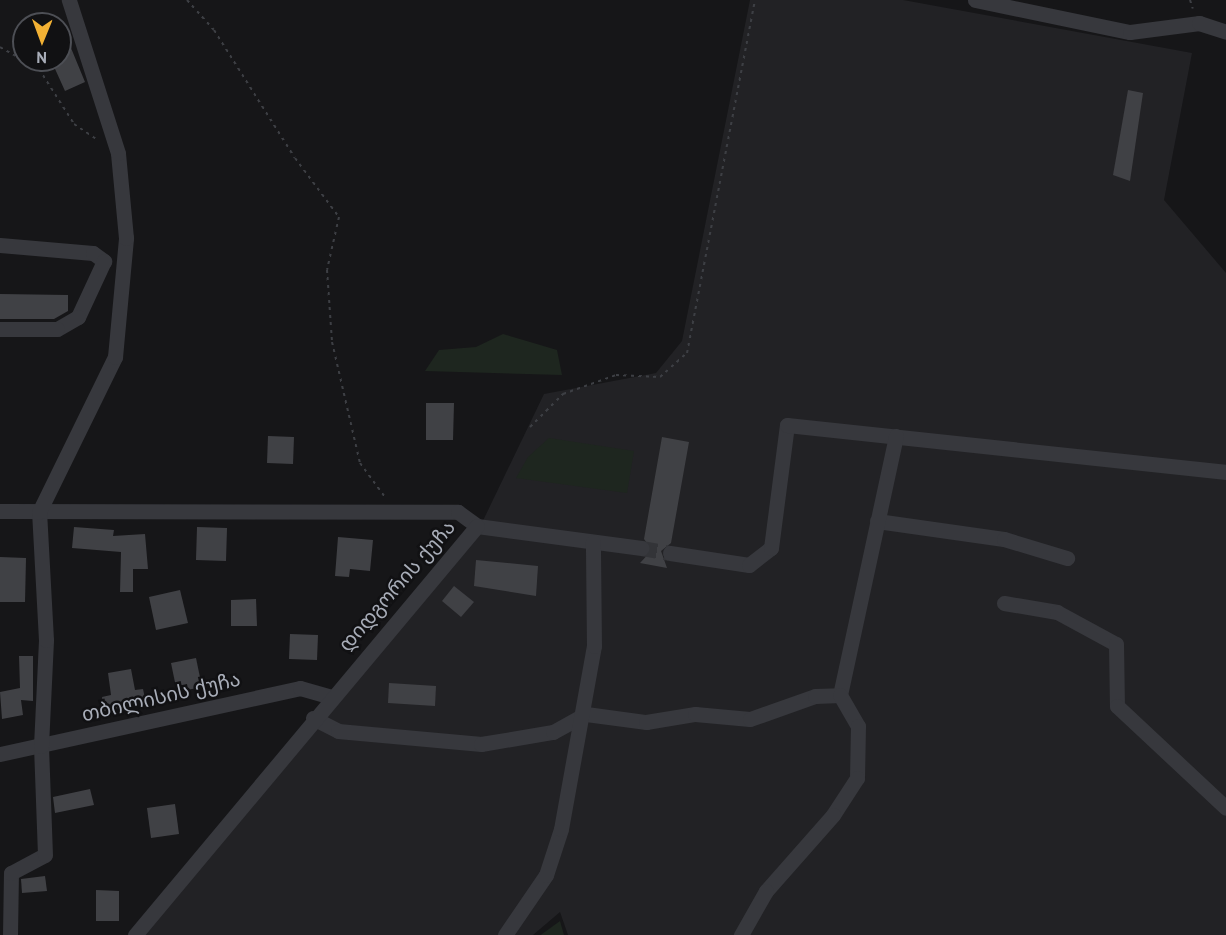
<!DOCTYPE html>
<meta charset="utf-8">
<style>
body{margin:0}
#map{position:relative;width:1226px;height:935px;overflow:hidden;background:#161618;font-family:"PT Sans","Noto Sans Georgian",sans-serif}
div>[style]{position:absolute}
.built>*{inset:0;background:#222225}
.green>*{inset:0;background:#1e261f}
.building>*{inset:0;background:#404145}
.minor-tunnel>*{height:15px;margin-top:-7.5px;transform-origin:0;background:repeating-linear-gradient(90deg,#333438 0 15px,transparent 0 23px)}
.path>*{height:2px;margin-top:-1px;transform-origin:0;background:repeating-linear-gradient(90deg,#3d3f44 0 3px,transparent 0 7.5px)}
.minor>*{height:15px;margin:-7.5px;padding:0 7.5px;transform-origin:7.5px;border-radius:7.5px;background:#37383d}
span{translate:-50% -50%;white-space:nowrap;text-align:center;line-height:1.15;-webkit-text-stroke:5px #111113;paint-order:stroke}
.street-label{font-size:20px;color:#a8adb8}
.north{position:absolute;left:12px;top:12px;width:60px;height:60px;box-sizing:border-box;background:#111113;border:2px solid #4d4f55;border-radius:50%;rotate:181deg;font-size:16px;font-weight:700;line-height:24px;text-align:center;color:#a8adb8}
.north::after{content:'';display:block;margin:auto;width:21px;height:27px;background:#f2b134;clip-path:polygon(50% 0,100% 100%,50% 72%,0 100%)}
</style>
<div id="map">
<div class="built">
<div style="clip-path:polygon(750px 0,903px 0,1192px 53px,1164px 200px,1226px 273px,1226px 935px,568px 935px,560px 912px,533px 935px,138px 935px,478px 531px,544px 394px,656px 373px,682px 341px)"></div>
</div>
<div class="green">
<div style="clip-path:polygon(503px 334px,557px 350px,562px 375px,425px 371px,439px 350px,476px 347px)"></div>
<div style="clip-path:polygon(549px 438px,634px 451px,627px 493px,516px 478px,528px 457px)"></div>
<div style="clip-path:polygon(560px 921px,564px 935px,541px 935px,542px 934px)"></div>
</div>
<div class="building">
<div style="clip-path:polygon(71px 48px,85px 82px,65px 91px,51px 60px,60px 60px,60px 53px)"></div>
<div style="clip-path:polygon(1128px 90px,1143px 93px,1130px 181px,1113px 175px)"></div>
<div style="clip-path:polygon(0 294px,68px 295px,68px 311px,54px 319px,0 319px)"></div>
<div style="clip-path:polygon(426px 403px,454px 403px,453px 440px,426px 440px)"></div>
<div style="clip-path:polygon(268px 436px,294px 437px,293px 464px,267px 463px)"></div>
<div style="clip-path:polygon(662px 437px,689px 442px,671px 543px,661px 551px,667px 568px,640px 563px,652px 550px,644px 539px)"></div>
<div style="clip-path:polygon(74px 527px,114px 530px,113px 536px,145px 534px,148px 569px,133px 569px,133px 592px,120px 592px,121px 552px,72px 548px)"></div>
<div style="clip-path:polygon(197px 527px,227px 528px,226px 561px,196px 560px)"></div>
<div style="clip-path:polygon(338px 537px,373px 540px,370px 571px,350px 569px,349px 577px,335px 576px)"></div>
<div style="clip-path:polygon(0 557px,26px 558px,25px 602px,0 602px)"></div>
<div style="clip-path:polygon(476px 560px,538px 566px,536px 596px,474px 586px)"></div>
<div style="clip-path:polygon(454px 586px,474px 602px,461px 617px,442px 601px)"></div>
<div style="clip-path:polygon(180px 590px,188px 623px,156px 630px,149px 597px)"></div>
<div style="clip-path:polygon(256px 599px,257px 626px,231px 626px,231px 600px)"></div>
<div style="clip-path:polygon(290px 634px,318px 635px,317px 660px,289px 659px)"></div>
<div style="clip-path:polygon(19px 656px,33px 656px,33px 701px,21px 700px,23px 715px,2px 719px,0 692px,20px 688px)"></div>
<div style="clip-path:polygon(196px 658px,202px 687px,177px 692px,171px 663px)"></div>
<div style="clip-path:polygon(131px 669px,135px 690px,143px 689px,146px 703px,104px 711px,102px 697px,111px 695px,108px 673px)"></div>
<div style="clip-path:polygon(389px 683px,436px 686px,435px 706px,388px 703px)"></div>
<div style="clip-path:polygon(90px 789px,94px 805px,55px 813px,53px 797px)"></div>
<div style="clip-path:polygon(175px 804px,179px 834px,151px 838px,147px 808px)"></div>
<div style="clip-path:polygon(45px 876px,47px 891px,22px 893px,21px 879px)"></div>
<div style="clip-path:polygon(96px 890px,119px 891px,119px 921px,96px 921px)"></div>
</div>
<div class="minor-tunnel">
<div style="left:642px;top:548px;width:28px;rotate:10deg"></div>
</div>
<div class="path">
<div style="left:187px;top:0;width:40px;rotate:48deg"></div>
<div style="left:214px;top:30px;width:151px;rotate:57.7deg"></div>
<div style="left:295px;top:158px;width:74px;rotate:53.3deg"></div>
<div style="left:339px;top:217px;width:54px;rotate:102.8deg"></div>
<div style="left:327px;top:270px;width:72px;rotate:86deg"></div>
<div style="left:332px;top:342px;width:124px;rotate:77deg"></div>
<div style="left:360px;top:463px;width:42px;rotate:53.7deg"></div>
<div style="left:1190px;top:0;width:9px;rotate:72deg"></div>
<div style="left:0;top:47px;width:45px;rotate:29.4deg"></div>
<div style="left:39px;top:69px;width:65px;rotate:57.5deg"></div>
<div style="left:74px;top:124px;width:29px;rotate:34deg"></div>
<div style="left:530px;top:427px;width:47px;rotate:-45deg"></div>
<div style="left:563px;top:394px;width:56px;rotate:-19.7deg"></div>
<div style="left:616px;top:375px;width:44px;rotate:2.6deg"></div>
<div style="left:660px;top:377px;width:36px;rotate:-42deg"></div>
<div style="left:687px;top:353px;width:359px;rotate:-79.1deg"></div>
</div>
<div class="minor">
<div style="left:975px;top:0;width:158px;rotate:11.7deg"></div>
<div style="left:1130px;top:32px;width:70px;rotate:-7.4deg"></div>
<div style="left:1199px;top:23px;width:28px;rotate:18deg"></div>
<div style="left:0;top:245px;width:93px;rotate:4.9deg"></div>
<div style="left:93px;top:253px;width:14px;rotate:36deg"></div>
<div style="left:104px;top:261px;width:62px;rotate:114.9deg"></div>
<div style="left:78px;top:317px;width:24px;rotate:150deg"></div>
<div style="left:57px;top:329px;width:57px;rotate:180deg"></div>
<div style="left:0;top:511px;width:458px;rotate:0.1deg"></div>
<div style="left:458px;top:512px;width:24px;rotate:36deg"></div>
<div style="left:477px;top:526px;width:166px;rotate:7.6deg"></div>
<div style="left:877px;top:521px;width:128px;rotate:8.1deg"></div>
<div style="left:1004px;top:539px;width:66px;rotate:16.8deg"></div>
<div style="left:670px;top:553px;width:80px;rotate:8.6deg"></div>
<div style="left:749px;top:565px;width:28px;rotate:-38deg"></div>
<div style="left:771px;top:548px;width:124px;rotate:-82.6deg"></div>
<div style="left:787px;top:425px;width:442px;rotate:6.1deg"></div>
<div style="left:1004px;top:603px;width:54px;rotate:9.6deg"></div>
<div style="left:1057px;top:612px;width:67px;rotate:28.5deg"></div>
<div style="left:1116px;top:644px;width:62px;rotate:89.1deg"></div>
<div style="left:1117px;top:706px;width:149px;rotate:43.1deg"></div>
<div style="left:840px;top:695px;width:265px;rotate:-77.8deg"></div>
<div style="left:313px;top:718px;width:28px;rotate:27deg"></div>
<div style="left:338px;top:731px;width:144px;rotate:5.2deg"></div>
<div style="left:481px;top:744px;width:73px;rotate:-9.5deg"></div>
<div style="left:553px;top:732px;width:38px;rotate:-29deg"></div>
<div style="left:586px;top:714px;width:61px;rotate:7.6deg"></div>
<div style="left:646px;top:722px;width:50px;rotate:-9.3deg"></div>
<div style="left:695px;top:714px;width:55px;rotate:5.2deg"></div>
<div style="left:750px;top:719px;width:69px;rotate:-19.5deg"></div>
<div style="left:815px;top:696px;width:25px;rotate:-2deg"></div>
<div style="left:840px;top:695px;width:36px;rotate:60deg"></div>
<div style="left:858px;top:726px;width:52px;rotate:91.1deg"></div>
<div style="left:857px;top:778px;width:44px;rotate:123deg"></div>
<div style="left:833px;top:815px;width:101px;rotate:131.4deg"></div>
<div style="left:766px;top:891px;width:51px;rotate:119.6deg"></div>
<div style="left:0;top:754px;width:307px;rotate:-12.4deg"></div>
<div style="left:300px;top:688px;width:32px;rotate:16deg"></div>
<div style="left:10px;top:935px;width:62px;rotate:-89.1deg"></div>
<div style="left:11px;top:873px;width:38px;rotate:-28deg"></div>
<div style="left:45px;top:855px;width:109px;rotate:-92.1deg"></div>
<div style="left:41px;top:746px;width:106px;rotate:-87.3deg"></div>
<div style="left:46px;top:640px;width:128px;rotate:-93.1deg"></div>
<div style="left:39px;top:512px;width:173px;rotate:-63.9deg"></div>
<div style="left:115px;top:357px;width:120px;rotate:-84.7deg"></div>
<div style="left:126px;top:238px;width:85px;rotate:-95.4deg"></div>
<div style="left:118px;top:153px;width:161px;rotate:-107.8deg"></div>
<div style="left:135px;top:935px;width:533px;rotate:-50.1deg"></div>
<div style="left:505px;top:935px;width:73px;rotate:-55.7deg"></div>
<div style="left:546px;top:875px;width:48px;rotate:-71.9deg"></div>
<div style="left:561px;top:829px;width:186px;rotate:-79.8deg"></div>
<div style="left:594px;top:646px;width:104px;rotate:-90.6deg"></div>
</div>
<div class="street-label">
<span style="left:397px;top:586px;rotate:-49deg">დიდგორის ქუჩა</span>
<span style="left:161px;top:697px;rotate:-13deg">თბილისის ქუჩა</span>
</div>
<div class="north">N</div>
</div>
